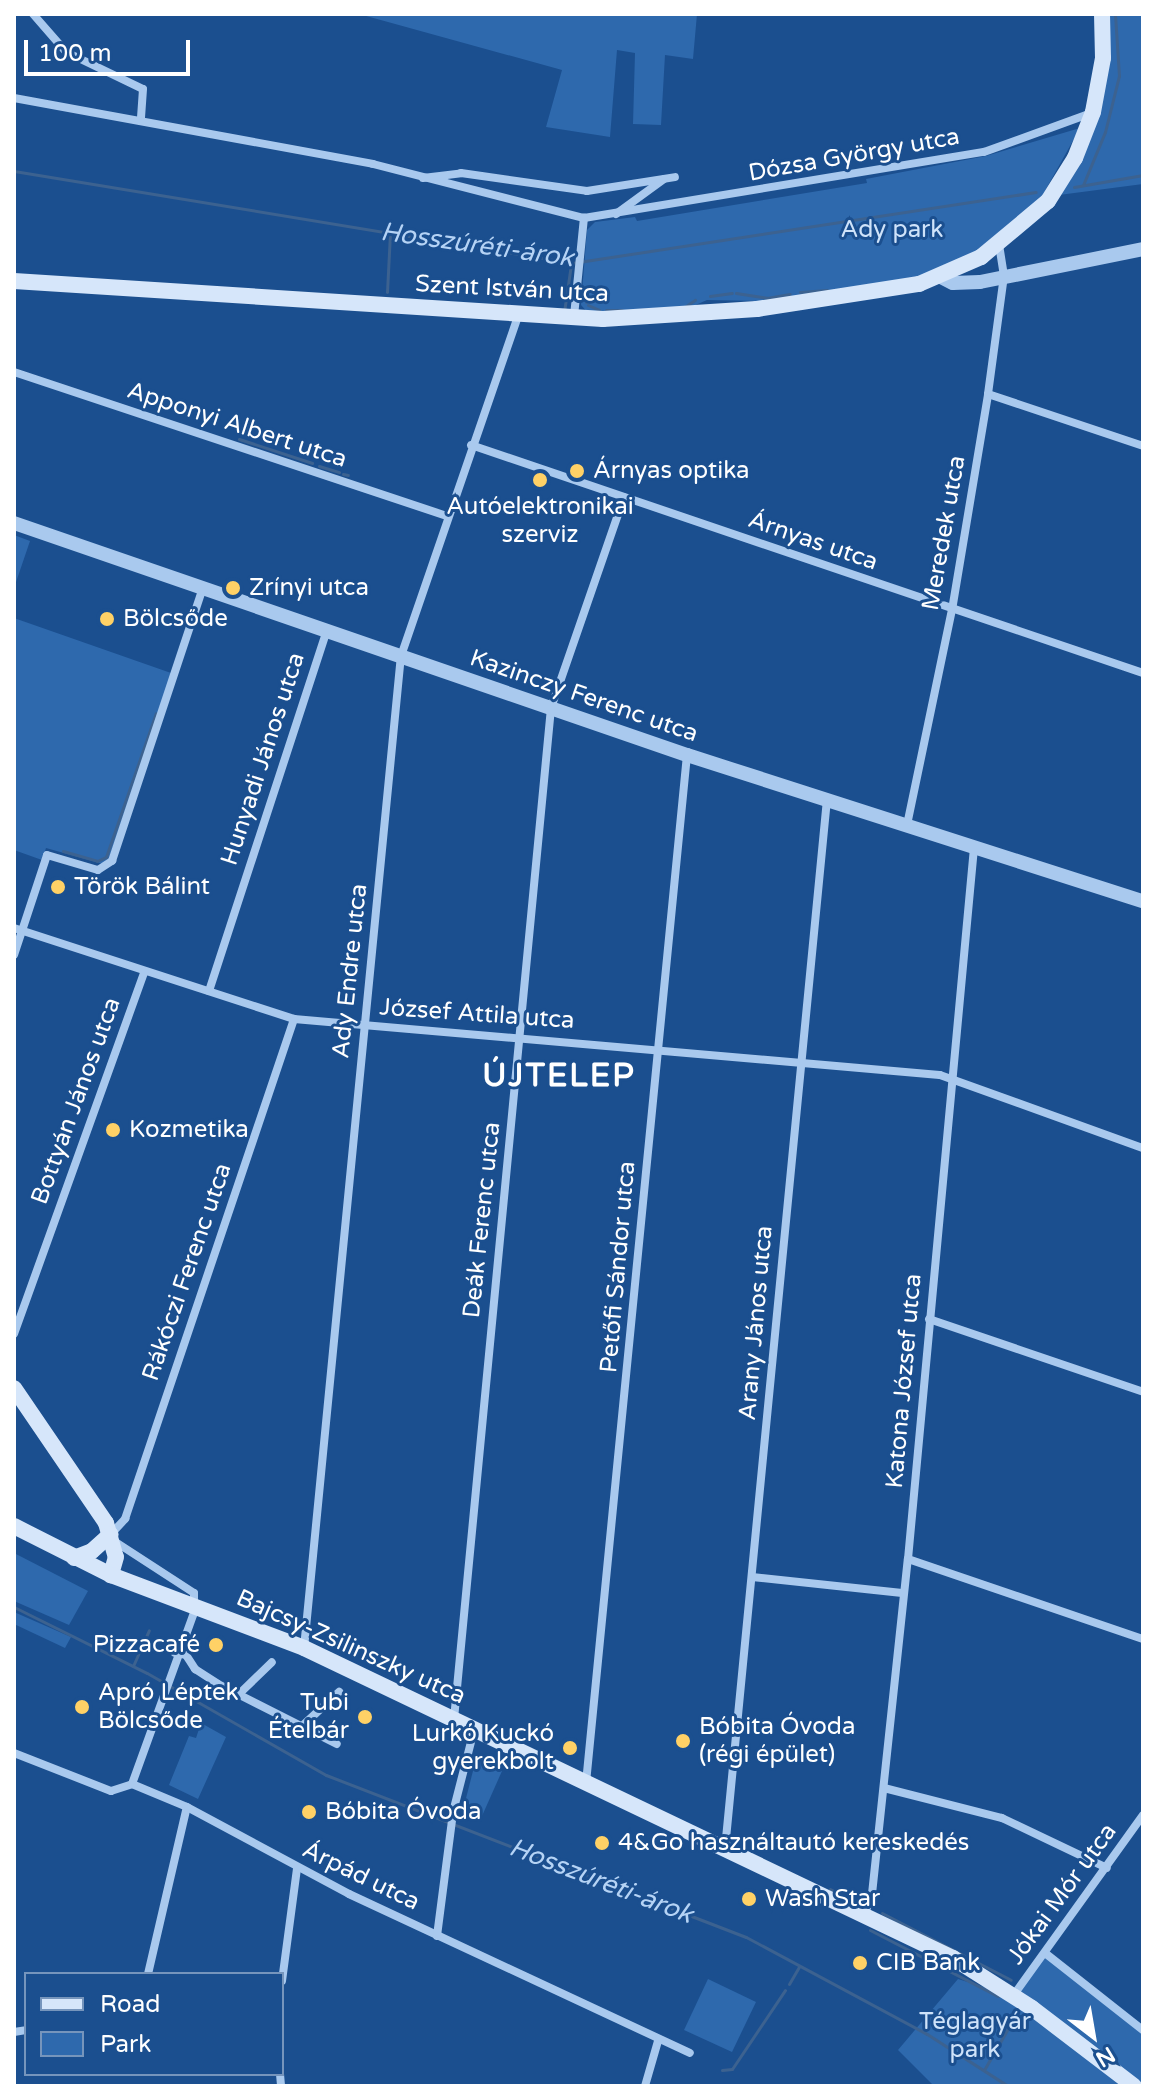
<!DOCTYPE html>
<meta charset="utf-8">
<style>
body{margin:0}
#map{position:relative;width:1157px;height:2100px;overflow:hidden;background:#1b4f8f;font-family:"Varela Round",sans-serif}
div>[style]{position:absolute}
.green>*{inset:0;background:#2e69ad}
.stream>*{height:3px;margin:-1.5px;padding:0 1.5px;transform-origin:1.5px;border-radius:1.5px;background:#3c6290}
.minor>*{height:8px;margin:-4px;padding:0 4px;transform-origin:4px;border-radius:4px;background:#a9c9ee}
.tertiary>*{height:14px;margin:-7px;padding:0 7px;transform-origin:7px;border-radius:7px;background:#a9c9ee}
.secondary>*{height:16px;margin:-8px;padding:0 8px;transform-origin:8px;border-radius:8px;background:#d6e6fa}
.dots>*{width:22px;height:22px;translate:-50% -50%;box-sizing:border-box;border:4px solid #1b4f8f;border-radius:50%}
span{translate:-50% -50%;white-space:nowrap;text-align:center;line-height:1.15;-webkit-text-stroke:6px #1b4f8f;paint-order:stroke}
.street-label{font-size:24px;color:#fff}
.park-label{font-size:24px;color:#cfe3fa}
.poi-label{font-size:24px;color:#fff}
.left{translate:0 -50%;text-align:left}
.right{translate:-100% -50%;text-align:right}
.water-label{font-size:26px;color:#b5d3f5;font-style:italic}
.district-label{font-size:32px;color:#fff;font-weight:700;letter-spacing:2px}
.frame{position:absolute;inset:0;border:16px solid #fff;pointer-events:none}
.legend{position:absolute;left:24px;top:1972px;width:260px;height:104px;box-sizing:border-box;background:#1b4f8f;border:2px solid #7695bc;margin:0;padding:10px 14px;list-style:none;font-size:24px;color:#fff}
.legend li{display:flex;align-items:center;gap:16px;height:40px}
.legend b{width:40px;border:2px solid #7695bc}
.north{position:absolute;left:1053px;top:1996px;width:80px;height:80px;-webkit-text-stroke:6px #1b4f8f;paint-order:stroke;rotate:149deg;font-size:22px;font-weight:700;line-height:32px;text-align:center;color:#fff}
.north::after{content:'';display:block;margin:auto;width:28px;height:36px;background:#fff;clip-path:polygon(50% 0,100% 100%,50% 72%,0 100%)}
.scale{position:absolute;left:24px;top:40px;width:166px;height:36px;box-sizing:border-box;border:4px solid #fff;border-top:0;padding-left:10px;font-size:24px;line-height:28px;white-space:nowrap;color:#fff;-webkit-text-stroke:6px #1b4f8f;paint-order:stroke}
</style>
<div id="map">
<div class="green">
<div style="clip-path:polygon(359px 14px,697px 14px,693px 59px,665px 55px,661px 125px,633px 124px,635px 53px,617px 50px,610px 137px,546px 127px,562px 70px)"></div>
<div style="clip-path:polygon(1108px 14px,1143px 14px,1143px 184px,1059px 195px,1069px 180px)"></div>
<div style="clip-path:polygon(1080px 128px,1041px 198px,972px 254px,934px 272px,874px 288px,760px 301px,707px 300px,684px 310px,589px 314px,581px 305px,587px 230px,595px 222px,635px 217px,637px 221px,867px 183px,866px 179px,986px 156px)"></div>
<div style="clip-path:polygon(14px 535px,30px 541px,14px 588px)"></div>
<div style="clip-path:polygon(14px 618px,171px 673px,109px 858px,103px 864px,46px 848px,42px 860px,14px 850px)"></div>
<div style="clip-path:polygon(14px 1553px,88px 1591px,69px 1625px,14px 1601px)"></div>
<div style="clip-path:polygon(14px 1612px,71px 1637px,65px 1648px,14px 1624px)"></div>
<div style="clip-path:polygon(201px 1723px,226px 1737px,198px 1799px,169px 1785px,189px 1736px,196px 1738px)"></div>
<div style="clip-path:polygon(481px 1761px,502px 1771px,482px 1816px,463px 1810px,474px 1767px)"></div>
<div style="clip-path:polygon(1045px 1953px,1143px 2030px,1143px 2086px,934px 2086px,898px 2050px,958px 1979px,1013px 1996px)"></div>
<div style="clip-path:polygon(708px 1979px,756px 2002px,732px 2052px,684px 2030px)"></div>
</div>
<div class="stream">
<div style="left:14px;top:171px;width:566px;rotate:9.36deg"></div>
<div style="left:572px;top:263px;width:469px;rotate:-8.7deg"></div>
<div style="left:1083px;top:185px;width:57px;rotate:-67.5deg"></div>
<div style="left:1105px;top:132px;width:58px;rotate:-76deg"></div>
<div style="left:1119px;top:76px;width:62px;rotate:-93.7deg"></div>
<div style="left:1074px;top:187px;width:70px;rotate:-9.9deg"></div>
<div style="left:585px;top:287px;width:15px;rotate:86deg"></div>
<div style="left:387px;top:292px;width:59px;rotate:-87.1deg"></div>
<div style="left:800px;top:292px;width:27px;rotate:-4deg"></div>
<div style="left:736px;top:293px;width:31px;rotate:9deg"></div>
<div style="left:767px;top:298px;width:23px;rotate:-10deg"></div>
<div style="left:710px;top:296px;width:22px;rotate:-8deg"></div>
<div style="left:588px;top:305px;width:12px;rotate:24deg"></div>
<div style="left:686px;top:306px;width:11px;rotate:-34deg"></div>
<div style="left:606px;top:310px;width:16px"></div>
<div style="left:564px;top:312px;width:49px;rotate:-81.7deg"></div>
<div style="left:239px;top:439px;width:77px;rotate:18.2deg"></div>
<div style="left:319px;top:466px;width:21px;rotate:17deg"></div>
<div style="left:343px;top:474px;width:5px;rotate:11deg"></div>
<div style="left:63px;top:851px;width:35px;rotate:16deg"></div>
<div style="left:97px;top:861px;width:10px;rotate:-24deg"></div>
<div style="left:106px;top:857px;width:152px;rotate:-70.9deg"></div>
<div style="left:14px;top:1607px;width:148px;rotate:26.4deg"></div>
<div style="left:147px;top:1673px;width:206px;rotate:29.7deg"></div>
<div style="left:326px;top:1775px;width:450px;rotate:21.1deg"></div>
<div style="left:746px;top:1937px;width:205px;rotate:28.2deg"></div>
<div style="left:927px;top:2034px;width:96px;rotate:32.7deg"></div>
<div style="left:133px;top:1666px;width:39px;rotate:-66deg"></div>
<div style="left:830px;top:1889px;width:30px;rotate:26deg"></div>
<div style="left:882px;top:1913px;width:145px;rotate:27.4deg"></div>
<div style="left:870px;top:1930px;width:144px;rotate:27.3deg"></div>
<div style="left:789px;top:1984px;width:20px;rotate:-60deg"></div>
<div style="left:722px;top:2070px;width:10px;rotate:-6deg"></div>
<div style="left:732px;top:2069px;width:95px;rotate:-56.1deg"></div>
<div style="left:984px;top:2070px;width:60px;rotate:-60deg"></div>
</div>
<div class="minor">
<div style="left:33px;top:14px;width:50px;rotate:49deg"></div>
<div style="left:66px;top:52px;width:85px;rotate:25.7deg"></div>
<div style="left:143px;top:89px;width:32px;rotate:94deg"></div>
<div style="left:14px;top:98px;width:365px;rotate:10.4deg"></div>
<div style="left:373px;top:164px;width:218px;rotate:14.4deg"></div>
<div style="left:584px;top:218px;width:405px;rotate:-9.4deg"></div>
<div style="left:984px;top:152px;width:115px;rotate:-19.9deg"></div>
<div style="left:423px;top:178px;width:38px;rotate:-7deg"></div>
<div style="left:461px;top:173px;width:127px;rotate:8.1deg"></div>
<div style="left:587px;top:191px;width:89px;rotate:-9deg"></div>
<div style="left:616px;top:214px;width:59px;rotate:-36.1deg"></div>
<div style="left:574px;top:316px;width:99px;rotate:-84.2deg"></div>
<div style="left:14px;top:372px;width:456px;rotate:18.4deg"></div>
<div style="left:988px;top:394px;width:163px;rotate:18.5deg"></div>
<div style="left:471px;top:445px;width:710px;rotate:18.74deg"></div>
<div style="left:907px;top:825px;width:220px;rotate:-78.2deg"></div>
<div style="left:952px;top:610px;width:219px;rotate:-80.5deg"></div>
<div style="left:988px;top:394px;width:119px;rotate:-82.3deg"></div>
<div style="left:1004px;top:276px;width:31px;rotate:-99deg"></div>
<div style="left:14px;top:928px;width:294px;rotate:18deg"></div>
<div style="left:294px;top:1019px;width:648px;rotate:4.95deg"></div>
<div style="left:940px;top:1075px;width:216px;rotate:19.8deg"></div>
<div style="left:14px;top:955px;width:105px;rotate:-71.7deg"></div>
<div style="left:47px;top:855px;width:53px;rotate:16.4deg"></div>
<div style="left:98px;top:870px;width:17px;rotate:-33deg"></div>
<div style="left:112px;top:861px;width:288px;rotate:-71.6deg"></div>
<div style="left:209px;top:991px;width:380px;rotate:-71.9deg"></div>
<div style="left:929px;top:1319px;width:226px;rotate:18.8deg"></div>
<div style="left:14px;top:1334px;width:385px;rotate:-70.2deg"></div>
<div style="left:111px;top:1534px;width:21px;rotate:-47deg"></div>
<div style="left:125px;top:1519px;width:528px;rotate:-71.32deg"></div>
<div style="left:114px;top:1541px;width:95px;rotate:33deg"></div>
<div style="left:194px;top:1593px;width:13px;rotate:90deg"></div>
<div style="left:908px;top:1559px;width:248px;rotate:18.8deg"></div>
<div style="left:752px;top:1577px;width:151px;rotate:6.1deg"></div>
<div style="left:304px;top:1648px;width:997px;rotate:-84.42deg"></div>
<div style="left:401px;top:656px;width:360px;rotate:-71deg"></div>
<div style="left:175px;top:1653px;width:11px;rotate:10deg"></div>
<div style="left:186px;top:1655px;width:17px;rotate:57deg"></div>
<div style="left:195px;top:1669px;width:27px;rotate:33deg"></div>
<div style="left:218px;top:1684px;width:133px;rotate:26.8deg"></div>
<div style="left:238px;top:1695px;width:47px;rotate:-44.1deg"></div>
<div style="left:454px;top:1719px;width:1016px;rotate:-84.52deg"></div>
<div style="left:551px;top:708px;width:223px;rotate:-70.9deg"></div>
<div style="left:301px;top:1727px;width:52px;rotate:-42.6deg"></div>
<div style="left:14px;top:1753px;width:104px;rotate:21.4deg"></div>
<div style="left:111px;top:1791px;width:22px;rotate:-18deg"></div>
<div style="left:132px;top:1784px;width:60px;rotate:22.7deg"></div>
<div style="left:187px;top:1807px;width:184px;rotate:28.2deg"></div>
<div style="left:349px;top:1894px;width:376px;rotate:25deg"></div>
<div style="left:586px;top:1783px;width:1033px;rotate:-84.39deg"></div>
<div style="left:132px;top:1784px;width:188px;rotate:-70.1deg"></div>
<div style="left:884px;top:1788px;width:122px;rotate:14.3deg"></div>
<div style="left:1002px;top:1818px;width:116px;rotate:25.5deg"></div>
<div style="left:725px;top:1849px;width:1055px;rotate:-84.45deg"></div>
<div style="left:864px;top:1916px;width:23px;rotate:-70deg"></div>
<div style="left:872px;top:1894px;width:337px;rotate:-83.9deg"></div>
<div style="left:908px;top:1559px;width:715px;rotate:-84.7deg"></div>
<div style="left:437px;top:1936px;width:125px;rotate:-82.6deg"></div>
<div style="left:453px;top:1812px;width:85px;rotate:-75.6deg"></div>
<div style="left:1045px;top:1953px;width:125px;rotate:38.2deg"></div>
<div style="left:148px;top:1974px;width:171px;rotate:-76.9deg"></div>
<div style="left:282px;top:1981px;width:114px;rotate:-82.4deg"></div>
<div style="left:1013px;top:1996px;width:223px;rotate:-54.3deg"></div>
<div style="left:14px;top:2032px;width:12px;rotate:-9deg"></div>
<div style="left:280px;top:2074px;width:12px;rotate:85deg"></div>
<div style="left:645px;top:2086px;width:47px;rotate:-73.9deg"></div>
</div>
<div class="tertiary">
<div style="left:941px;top:277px;width:13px;rotate:27deg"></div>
<div style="left:953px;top:283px;width:27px;rotate:-2deg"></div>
<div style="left:980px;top:282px;width:166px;rotate:-11.4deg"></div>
<div style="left:14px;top:523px;width:712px;rotate:19.02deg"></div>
<div style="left:687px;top:755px;width:479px;rotate:17.8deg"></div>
</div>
<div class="secondary">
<div style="left:14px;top:281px;width:590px;rotate:3.69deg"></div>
<div style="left:603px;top:319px;width:154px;rotate:-3.7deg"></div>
<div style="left:757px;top:309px;width:164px;rotate:-8.8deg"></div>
<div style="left:919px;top:284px;width:68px;rotate:-23.5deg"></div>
<div style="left:981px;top:257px;width:87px;rotate:-39.9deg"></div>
<div style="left:1048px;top:201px;width:51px;rotate:-57.9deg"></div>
<div style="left:1075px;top:158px;width:49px;rotate:-68.6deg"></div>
<div style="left:1093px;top:112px;width:55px;rotate:-79.5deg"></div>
<div style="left:1103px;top:58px;width:44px;rotate:-91.3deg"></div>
<div style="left:14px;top:1388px;width:163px;rotate:55.7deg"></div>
<div style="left:106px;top:1523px;width:35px;rotate:74deg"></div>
<div style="left:116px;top:1557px;width:19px;rotate:106deg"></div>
<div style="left:14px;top:1526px;width:109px;rotate:26.8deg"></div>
<div style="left:111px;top:1575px;width:206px;rotate:20.7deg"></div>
<div style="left:304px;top:1648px;width:719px;rotate:25.53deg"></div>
<div style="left:953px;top:1958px;width:93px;rotate:32.3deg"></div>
<div style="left:1032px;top:2008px;width:128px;rotate:37.4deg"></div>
<div style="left:74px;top:1558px;width:19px;rotate:-21deg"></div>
<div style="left:92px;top:1551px;width:25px;rotate:-42deg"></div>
</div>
<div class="dots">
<div style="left:577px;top:471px;background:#ffd166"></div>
<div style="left:540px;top:480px;background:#ffd166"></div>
<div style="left:233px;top:588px;background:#ffd166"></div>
<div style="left:107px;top:619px;background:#ffd166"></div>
<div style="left:58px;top:887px;background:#ffd166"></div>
<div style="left:113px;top:1130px;background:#ffd166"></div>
<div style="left:216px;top:1645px;background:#ffd166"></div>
<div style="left:82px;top:1707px;background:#ffd166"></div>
<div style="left:365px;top:1717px;background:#ffd166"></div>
<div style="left:683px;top:1741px;background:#ffd166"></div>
<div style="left:570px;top:1748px;background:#ffd166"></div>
<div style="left:309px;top:1812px;background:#ffd166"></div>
<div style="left:602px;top:1843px;background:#ffd166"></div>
<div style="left:749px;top:1899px;background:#ffd166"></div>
<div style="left:860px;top:1963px;background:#ffd166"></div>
</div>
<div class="street-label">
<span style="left:854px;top:155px;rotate:-10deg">Dózsa György utca</span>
<span style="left:512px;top:289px;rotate:3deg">Szent István utca</span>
<span style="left:237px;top:425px;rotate:18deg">Apponyi Albert utca</span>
<span style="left:944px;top:533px;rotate:-80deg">Meredek utca</span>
<span style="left:813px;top:541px;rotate:19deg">Árnyas utca</span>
<span style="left:584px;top:696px;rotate:19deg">Kazinczy Ferenc utca</span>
<span style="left:263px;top:759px;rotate:-72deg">Hunyadi János utca</span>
<span style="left:350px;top:971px;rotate:-84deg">Ady Endre utca</span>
<span style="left:477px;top:1014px;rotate:4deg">József Attila utca</span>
<span style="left:76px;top:1101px;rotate:-70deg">Bottyán János utca</span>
<span style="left:482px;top:1220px;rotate:-84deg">Deák Ferenc utca</span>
<span style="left:618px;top:1267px;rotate:-85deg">Petőfi Sándor utca</span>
<span style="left:187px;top:1272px;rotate:-71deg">Rákóczi Ferenc utca</span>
<span style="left:756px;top:1323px;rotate:-85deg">Arany János utca</span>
<span style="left:904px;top:1381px;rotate:-85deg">Katona József utca</span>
<span style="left:351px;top:1647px;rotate:24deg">Bajcsy-Zsilinszky utca</span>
<span style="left:361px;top:1876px;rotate:26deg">Árpád utca</span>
<span style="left:1062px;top:1894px;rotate:-54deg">Jókai Mór utca</span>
</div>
<div class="park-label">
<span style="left:892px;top:230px">Ady park</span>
<span style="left:975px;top:2036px">Téglagyár<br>park</span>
</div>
<div class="poi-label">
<span class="left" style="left:593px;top:471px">Árnyas optika</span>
<span style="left:540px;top:521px">Autóelektronikai<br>szerviz</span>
<span class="left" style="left:249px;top:588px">Zrínyi utca</span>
<span class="left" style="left:123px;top:619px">Bölcsőde</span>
<span class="left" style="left:74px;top:887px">Török Bálint</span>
<span class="left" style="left:129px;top:1130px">Kozmetika</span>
<span class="right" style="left:200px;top:1645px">Pizzacafé</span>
<span class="left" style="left:98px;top:1707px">Apró Léptek<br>Bölcsőde</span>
<span class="right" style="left:349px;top:1717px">Tubi<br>Ételbár</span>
<span class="left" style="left:699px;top:1741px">Bóbita Óvoda<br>(régi épület)</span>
<span class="right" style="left:554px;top:1748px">Lurkó Kuckó<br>gyerekbolt</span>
<span class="left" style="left:325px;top:1812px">Bóbita Óvoda</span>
<span class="left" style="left:618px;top:1843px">4&amp;Go használtautó kereskedés</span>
<span class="left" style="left:765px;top:1899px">Wash Star</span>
<span class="left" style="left:876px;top:1963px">CIB Bank</span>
</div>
<div class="water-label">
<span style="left:477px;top:245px;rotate:8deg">Hosszúréti-árok</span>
<span style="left:601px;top:1881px;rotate:21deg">Hosszúréti-árok</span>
</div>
<div class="district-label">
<span style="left:559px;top:1076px">ÚJTELEP</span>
</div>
<div class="frame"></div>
<ul class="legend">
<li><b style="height:10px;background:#d6e6fa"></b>Road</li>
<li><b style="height:22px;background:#2e69ad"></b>Park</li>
</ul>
<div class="north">N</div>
<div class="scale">100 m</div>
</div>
